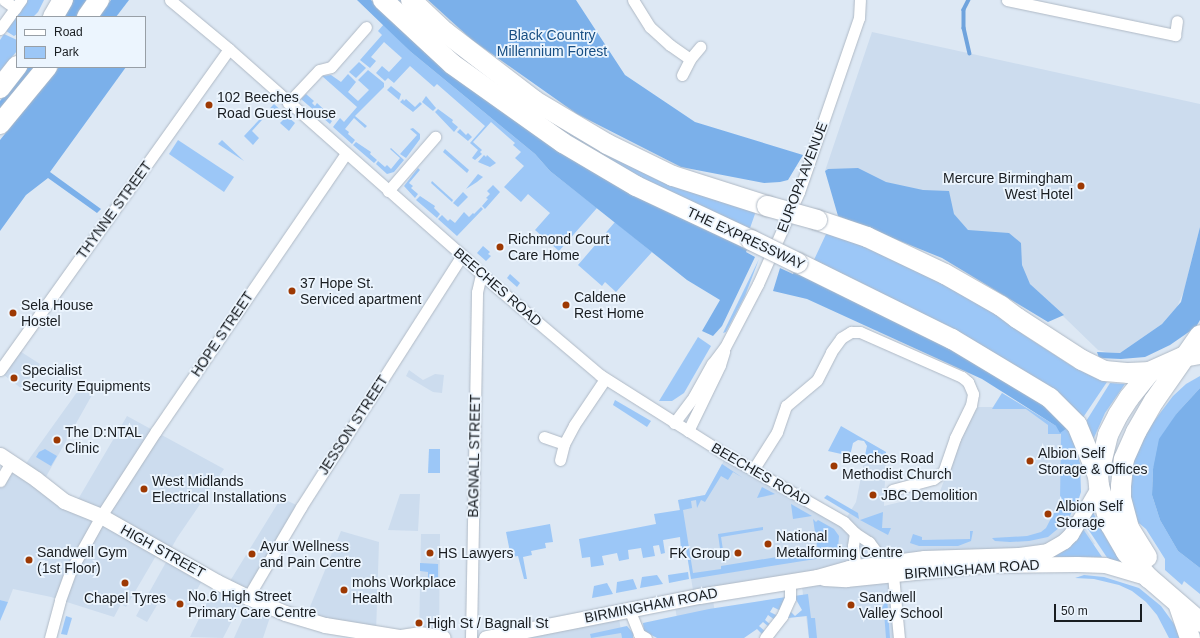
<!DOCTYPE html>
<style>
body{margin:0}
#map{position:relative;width:1200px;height:638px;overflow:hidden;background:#dde8f4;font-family:Arial,sans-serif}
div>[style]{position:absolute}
.built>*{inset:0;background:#ccdcee}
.green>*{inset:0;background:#9cc7f7}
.forest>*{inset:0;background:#7bb0ea}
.stream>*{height:3.5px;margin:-1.75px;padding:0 1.75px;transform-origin:1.75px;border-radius:1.75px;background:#6fa3dd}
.roads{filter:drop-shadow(0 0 1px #afb9c5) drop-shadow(0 0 1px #afb9c5)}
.street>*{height:11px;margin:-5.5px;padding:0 5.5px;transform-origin:5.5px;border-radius:5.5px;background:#fff}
.secondary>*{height:15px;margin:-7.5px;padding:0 7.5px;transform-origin:7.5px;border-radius:7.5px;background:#fff}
.highway>*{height:20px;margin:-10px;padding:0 10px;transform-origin:10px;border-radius:10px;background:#fff}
.bridges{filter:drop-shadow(0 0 1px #afb9c5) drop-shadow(0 0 1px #afb9c5)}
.highway-bridge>*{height:20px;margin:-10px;padding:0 10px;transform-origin:10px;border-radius:10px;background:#fff}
.dots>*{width:11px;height:11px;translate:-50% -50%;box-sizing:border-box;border:2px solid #ecf5fe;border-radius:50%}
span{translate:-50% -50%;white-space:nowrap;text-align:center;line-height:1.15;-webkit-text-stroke:3.5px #ecf5fe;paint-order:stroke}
.park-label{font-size:14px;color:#174e83}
.poi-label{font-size:14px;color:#191d21}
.left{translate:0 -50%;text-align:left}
.right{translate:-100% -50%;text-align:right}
.street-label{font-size:14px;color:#191d21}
.legend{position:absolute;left:16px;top:16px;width:130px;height:52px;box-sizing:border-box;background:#ecf5fe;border:1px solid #989fa6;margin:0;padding:5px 7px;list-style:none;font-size:12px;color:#191d21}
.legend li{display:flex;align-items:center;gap:8px;height:20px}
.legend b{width:20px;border:1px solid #989fa6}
.scale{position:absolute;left:1054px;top:604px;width:88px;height:18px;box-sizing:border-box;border:2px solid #191d21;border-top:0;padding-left:5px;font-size:12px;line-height:14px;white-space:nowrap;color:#191d21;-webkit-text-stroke:3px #ecf5fe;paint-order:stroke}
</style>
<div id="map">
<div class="built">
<div style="clip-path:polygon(872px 32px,1200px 104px,1200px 227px,1184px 291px,1177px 307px,1162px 324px,1120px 353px,1106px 352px,1098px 350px,1030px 284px,828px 169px,825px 171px)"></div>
<div style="clip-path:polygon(15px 348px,40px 364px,22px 389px,0 372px)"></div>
<div style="clip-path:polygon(409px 370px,423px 380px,435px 374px,444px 375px,442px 393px,433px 392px,406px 376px)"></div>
<div style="clip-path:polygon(80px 388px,92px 395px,43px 482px,77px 501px,127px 416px,224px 469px,177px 538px,168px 554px,160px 549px,126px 607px,121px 604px,114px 617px,51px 597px,13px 589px,8px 602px,0 600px,0 481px,11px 462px,22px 469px)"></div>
<div style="clip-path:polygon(1002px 393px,1056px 426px,1066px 443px,1065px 490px,1058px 505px,1084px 526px,1095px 544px,1052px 557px,890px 569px,899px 638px,809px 638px,801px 580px,712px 594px,719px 638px,680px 638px,674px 600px,694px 596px,678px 500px,705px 495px,727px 455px,844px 522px,856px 502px,868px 442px,886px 452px,884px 506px,925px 496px,937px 499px,964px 429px,978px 407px,993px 407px)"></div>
<div style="clip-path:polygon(400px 494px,420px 494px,418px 531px,388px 530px)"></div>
<div style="clip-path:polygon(281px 498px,301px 507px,245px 596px,223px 638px,190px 637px,217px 582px,227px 586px)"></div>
<div style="clip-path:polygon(341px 531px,379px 542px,376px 633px,305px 619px)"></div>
<div style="clip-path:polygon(421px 534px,440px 534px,439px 638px,419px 638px)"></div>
<div style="clip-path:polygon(170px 555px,205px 575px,187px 608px,163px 595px,147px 622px,136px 616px)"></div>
<div style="clip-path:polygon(252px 598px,273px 608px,263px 638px,234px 638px)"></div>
<div style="clip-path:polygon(618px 611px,622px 638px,486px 638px)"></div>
</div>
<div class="green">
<div style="clip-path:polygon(28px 0,44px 0,38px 12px,33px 17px,17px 17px,17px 34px,14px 36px,6px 31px)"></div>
<div style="clip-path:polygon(391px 0,401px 0,440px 34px,485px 70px,756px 211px,749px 231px,617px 166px,551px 125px,475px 74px)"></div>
<div style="clip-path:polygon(384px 24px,411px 52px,535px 154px,550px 171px,597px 208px,559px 251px,535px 230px,550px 213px,528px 194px,521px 202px,504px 187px,524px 166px,515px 158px,521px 152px,513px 145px,515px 143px,491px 122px,473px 142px,482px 150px,480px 152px,482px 154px,475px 160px,472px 158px,478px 150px,470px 143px,485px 126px,437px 84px,434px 87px,410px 66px,394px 83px,388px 78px,385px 81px,376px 73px,382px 66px,389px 72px,402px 58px,384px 42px,371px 57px,376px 61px,370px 68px,360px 60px,382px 35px,378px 31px)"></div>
<div style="clip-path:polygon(4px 34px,17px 40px,17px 51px,0 71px,0 40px)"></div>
<div style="clip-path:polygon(359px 62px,366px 68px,356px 78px,349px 72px)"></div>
<div style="clip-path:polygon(368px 70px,384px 83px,384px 87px,355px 116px,367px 126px,365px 128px,354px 118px,345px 129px,349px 132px,348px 134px,355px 140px,352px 144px,333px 127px,340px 118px,344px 122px,357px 107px,322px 76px,331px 75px,341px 82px,348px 74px,356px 82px,348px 92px,358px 101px,369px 90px,358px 80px)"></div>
<div style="clip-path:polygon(391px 86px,401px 94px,399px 100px,387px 90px)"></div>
<div style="clip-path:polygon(306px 94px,314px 101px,312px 103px,315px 106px,317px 103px,331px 116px,329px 119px,332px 121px,330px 124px,301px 99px)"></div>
<div style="clip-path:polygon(426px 96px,436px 108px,433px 111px,422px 102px)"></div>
<div style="clip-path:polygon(403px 99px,404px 101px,406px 99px,415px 107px,420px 102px,422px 104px,413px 112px,400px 102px)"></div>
<div style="clip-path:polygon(274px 104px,285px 114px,281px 117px,272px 109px,252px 131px,259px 138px,253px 145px,244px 136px)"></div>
<div style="clip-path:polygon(438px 109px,453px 120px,452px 122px,458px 127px,454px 132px,435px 112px)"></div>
<div style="clip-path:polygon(287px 116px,295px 123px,289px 131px,280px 123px)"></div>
<div style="clip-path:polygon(413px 128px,420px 134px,420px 139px,406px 158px,400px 154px,417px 135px,410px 129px)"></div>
<div style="clip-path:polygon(460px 129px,466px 135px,468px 133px,472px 137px,468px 141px,457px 132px)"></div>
<div style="clip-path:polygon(178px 140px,234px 177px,224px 192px,169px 154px)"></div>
<div style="clip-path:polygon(222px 140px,244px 161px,218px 144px)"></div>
<div style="clip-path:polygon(356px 142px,371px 152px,370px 154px,377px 160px,374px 163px,353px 145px)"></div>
<div style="clip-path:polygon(391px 148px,404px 160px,394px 172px,387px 174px,376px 164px,378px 161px,385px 167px,387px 165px,391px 169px,400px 158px,390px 149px)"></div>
<div style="clip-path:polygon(445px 149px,469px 170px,467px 173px,443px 152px)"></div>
<div style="clip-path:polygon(484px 155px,486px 157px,487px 155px,496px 163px,490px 167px,478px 162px)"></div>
<div style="clip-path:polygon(418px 168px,420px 170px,409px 183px,413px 186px,411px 188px,418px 194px,415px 198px,404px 186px)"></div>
<div style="clip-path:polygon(478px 174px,483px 177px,477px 182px,466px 189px)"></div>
<div style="clip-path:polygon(432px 181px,453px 200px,452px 202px,431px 183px)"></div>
<div style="clip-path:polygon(493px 185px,500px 192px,485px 209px,482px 206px,488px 199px,486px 198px,490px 194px,487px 191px)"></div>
<div style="clip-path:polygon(463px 192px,468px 197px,458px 207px,453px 203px)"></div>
<div style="clip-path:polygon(420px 196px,435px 206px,434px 208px,440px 214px,437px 218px,416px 200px)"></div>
<div style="clip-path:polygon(481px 207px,483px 209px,457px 236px,438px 219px,442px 215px,448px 221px,450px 219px,455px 223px,464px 212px,469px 217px,473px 213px,474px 214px)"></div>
<div style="clip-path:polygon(615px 222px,652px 252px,616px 292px,605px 282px,602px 286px,578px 265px)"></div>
<div style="clip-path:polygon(827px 232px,875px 249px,994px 310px,1024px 335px,1075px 368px,1098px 379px,1107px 382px,1082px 419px,813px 262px)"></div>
<div style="clip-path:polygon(483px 246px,490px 252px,488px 254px,491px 256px,486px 261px,477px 253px)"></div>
<div style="clip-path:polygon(759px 259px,745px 296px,726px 332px,723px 333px)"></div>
<div style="clip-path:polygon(510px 274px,520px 283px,517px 287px,507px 278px)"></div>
<div style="clip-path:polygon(698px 337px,711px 346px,684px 393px,672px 401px,659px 401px)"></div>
<div style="clip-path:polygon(1200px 376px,1200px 388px,1177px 413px,1153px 469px,1152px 495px,1160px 520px,1178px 551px,1200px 568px,1200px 594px,1184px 581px,1182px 585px,1165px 570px,1165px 559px,1146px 529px,1134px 519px,1129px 485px,1133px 458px,1148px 429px,1173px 396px,1186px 384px)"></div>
<div style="clip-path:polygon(1110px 383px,1125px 384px,1105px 413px,1093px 440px,1085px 423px)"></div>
<div style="clip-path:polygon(1002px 393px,1056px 426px,1067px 427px,1074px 442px,1080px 463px,1081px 492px,1078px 501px,1067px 521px,1048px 537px,1029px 541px,1010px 542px,995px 541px,992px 538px,1027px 536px,1041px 532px,1046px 528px,1060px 501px,1061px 434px,1048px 434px,1048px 425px,1026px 409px,992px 409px)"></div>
<div style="clip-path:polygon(615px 400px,651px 421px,647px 427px,613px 405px)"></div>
<div style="clip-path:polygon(841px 426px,886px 452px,886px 464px,882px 464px,884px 455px,874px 453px,872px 462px,864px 460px,867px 446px,864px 441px,858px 440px,853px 443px,850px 456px,828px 451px)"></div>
<div style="clip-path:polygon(45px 449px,57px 456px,51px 466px,36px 457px,39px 452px)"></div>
<div style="clip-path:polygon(429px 449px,440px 449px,440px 473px,428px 473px)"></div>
<div style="clip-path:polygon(722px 464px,743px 478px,733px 472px,728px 480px,721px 476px,705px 502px,701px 500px,697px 508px,696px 500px,691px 501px,692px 508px,683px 510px,693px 573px,721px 569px,721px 566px,777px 557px,778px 559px,818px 552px,813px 519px,816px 522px,818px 520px,834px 529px,839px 536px,838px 549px,828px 557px,691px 579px,686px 549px,681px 550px,680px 537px,663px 540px,665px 553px,661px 554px,659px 545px,653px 546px,655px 556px,643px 558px,641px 548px,628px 550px,629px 559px,619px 561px,617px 553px,602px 556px,604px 565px,591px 567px,590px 557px,582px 558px,579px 539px,656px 524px,654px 514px,680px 510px,678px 500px,705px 495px)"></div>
<div style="clip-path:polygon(762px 487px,775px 494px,757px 498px)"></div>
<div style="clip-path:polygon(827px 495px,858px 513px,859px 519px,824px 498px)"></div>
<div style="clip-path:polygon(791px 504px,812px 516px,793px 519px)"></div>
<div style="clip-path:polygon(883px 512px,882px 528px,891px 528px,888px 535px,860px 520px)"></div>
<div style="clip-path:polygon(1093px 512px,1106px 538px,1119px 558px,1119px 562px,1108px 559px,1086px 526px)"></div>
<div style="clip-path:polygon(550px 524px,553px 542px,545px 543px,546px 548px,531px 551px,532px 555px,523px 557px,527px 579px,524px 579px,518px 556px,511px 557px,506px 532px)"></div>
<div style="clip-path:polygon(763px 527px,763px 530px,721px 537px,725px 563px,722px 563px,718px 534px)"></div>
<div style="clip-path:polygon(1083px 529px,1102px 557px,1052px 557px,1073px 542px)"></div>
<div style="clip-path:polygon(970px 531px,973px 531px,971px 541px,958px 546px,919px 546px,910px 543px,913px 534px,922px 537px,922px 540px,970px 539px)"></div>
<div style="clip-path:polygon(420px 563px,438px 564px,438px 589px,428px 589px,428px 572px,420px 571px)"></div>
<div style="clip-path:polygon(688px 572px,689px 579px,669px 583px,668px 575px)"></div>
<div style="clip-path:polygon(657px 575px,663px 584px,640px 588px,642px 577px)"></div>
<div style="clip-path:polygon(1084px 575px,1104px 577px,1139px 588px,1161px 606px,1177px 628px,1180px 638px,1169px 638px,1157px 615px,1146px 602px,1132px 591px,1119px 585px,1094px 579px,1075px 578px)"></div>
<div style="clip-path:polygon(633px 579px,637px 589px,616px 593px,617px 582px)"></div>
<div style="clip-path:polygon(607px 583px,613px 594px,592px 598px,594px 586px)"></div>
<div style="clip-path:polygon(808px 594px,811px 618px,815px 618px,817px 638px,809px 638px,807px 616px,788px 618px,789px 610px,795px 616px,802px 610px,794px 596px)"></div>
<div style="clip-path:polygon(786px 597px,781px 611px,773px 607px,770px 612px,778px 616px,775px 620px,768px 615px,765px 620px,771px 625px,769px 627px,763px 622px,759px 626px,766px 632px,763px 635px,757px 629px,744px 638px,657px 638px,644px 631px,643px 623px,709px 609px)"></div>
<div style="clip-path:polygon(887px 597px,888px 611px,890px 638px,886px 638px,884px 612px,875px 612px,883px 606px)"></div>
<div style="clip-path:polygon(0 600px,8px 602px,0 621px)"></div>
<div style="clip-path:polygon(66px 616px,72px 618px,67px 635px,61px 634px)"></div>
<div style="clip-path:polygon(627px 626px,633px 633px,633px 638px,622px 638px,621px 633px,591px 638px,590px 634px)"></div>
</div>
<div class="forest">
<div style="clip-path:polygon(72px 0,90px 0,78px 17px,62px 17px)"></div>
<div style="clip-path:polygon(111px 0,129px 0,116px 17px,98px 17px)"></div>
<div style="clip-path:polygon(357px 0,371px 0,454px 74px,749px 245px,746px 252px,755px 257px,722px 326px,713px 336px,702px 331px,720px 300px,687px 280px,550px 171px,535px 154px,411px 52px)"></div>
<div style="clip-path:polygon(428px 0,576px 0,625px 75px,695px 122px,803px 155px,788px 180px,780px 182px,764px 183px,681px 167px,577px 114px,472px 40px)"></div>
<div style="clip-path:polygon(26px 67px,38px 67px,0 112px,0 101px)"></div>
<div style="clip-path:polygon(59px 67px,126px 67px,50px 172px,101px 209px,97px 213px,48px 178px,26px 195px,0 231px,0 140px)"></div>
<div style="clip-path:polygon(858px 168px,886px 182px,923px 190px,949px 191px,954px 214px,968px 230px,1009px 233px,1021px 243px,1022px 265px,1030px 284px,1064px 315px,1048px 322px,942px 258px,838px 216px,825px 171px,828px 169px)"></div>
<div style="clip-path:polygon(1200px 227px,1200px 320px,1196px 327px,1170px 345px,1145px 357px,1121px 359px,1099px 358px,1097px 352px,1120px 353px,1162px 324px,1181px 302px)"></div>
<div style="clip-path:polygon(780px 268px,793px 274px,796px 268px,882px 310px,1024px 390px,1070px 426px,1060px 433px,1056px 426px,982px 379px,807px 299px,773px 291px)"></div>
<div style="clip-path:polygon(1200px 388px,1200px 568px,1178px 551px,1160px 520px,1152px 495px,1153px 469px,1159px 439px,1177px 413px)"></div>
</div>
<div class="stream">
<div style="left:969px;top:0;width:11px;rotate:117deg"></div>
<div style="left:964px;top:10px;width:18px;rotate:90deg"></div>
<div style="left:964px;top:28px;width:26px;rotate:77deg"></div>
</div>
<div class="roads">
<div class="street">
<div style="left:4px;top:0;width:14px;rotate:36deg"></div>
<div style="left:170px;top:0;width:77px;rotate:39.7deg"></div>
<div style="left:229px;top:49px;width:311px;rotate:41.5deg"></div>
<div style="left:462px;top:255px;width:27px;rotate:45deg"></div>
<div style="left:481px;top:274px;width:156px;rotate:40.3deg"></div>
<div style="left:600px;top:375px;width:148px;rotate:32.3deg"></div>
<div style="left:725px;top:454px;width:137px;rotate:29.7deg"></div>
<div style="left:844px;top:522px;width:16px;rotate:45deg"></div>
<div style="left:855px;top:533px;width:17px;rotate:33deg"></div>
<div style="left:869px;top:542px;width:21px;rotate:53deg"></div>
<div style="left:882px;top:559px;width:6px;rotate:39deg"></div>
<div style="left:633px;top:0;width:32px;rotate:58deg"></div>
<div style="left:650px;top:27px;width:27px;rotate:42deg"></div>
<div style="left:670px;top:45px;width:24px;rotate:35deg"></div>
<div style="left:1007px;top:0;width:172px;rotate:11.8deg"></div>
<div style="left:1175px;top:35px;width:14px;rotate:-82deg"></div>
<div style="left:0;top:29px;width:36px;rotate:-54deg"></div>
<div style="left:682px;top:75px;width:18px;rotate:-63deg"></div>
<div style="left:690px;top:59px;width:16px;rotate:-50deg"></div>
<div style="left:288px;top:103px;width:45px;rotate:-46.8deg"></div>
<div style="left:319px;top:70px;width:12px;rotate:-14deg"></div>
<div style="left:331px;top:67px;width:53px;rotate:-48.8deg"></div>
<div style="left:388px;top:191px;width:72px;rotate:-49deg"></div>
<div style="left:0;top:370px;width:394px;rotate:-54.5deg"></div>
<div style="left:674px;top:423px;width:34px;rotate:-53deg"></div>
<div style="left:694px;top:396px;width:37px;rotate:-61deg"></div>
<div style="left:712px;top:364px;width:21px;rotate:-53deg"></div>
<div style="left:725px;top:347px;width:71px;rotate:-62.4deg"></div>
<div style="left:758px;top:284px;width:101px;rotate:-66deg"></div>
<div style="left:799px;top:192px;width:184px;rotate:-71deg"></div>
<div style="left:859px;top:18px;width:18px;rotate:-87deg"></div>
<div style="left:688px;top:431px;width:73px;rotate:-64.1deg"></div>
<div style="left:720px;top:365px;width:14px;rotate:-73deg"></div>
<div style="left:544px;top:437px;width:21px;rotate:19deg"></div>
<div style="left:560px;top:460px;width:16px;rotate:-76deg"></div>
<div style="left:564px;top:444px;width:21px;rotate:-62deg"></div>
<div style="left:574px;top:425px;width:55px;rotate:-56deg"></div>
<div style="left:753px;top:470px;width:45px;rotate:-57.7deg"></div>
<div style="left:777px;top:432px;width:28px;rotate:-71deg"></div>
<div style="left:786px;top:406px;width:40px;rotate:-40deg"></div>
<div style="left:817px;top:380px;width:31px;rotate:-63deg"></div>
<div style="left:831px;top:352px;width:17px;rotate:-54deg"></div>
<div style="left:841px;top:338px;width:12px;rotate:-31deg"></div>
<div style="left:851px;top:332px;width:9px"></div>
<div style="left:860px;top:332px;width:111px;rotate:23.8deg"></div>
<div style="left:962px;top:377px;width:8px;rotate:40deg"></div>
<div style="left:968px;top:382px;width:13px;rotate:67deg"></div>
<div style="left:973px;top:394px;width:11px;rotate:100deg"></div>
<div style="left:971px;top:405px;width:37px;rotate:116deg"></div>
<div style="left:955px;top:438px;width:36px;rotate:109deg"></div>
<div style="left:943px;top:472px;width:12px;rotate:145deg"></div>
<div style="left:933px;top:479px;width:42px;rotate:165deg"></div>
<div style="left:0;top:481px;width:22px;rotate:-60deg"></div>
<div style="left:855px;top:533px;width:13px;rotate:99deg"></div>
<div style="left:853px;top:546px;width:26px;rotate:83deg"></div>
<div style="left:856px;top:572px;width:2px"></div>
<div style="left:889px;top:569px;width:7px;rotate:56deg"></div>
<div style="left:893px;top:575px;width:63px;rotate:84.6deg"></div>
<div style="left:248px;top:597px;width:104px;rotate:-59.5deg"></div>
<div style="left:301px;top:507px;width:299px;rotate:-57.4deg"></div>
<div style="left:629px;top:609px;width:27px;rotate:68deg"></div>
<div style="left:639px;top:634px;width:8px;rotate:30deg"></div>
<div style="left:50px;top:638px;width:39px;rotate:-75deg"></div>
<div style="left:60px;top:600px;width:32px;rotate:-70deg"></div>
<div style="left:71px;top:570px;width:62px;rotate:-60.9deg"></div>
<div style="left:101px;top:516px;width:101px;rotate:-57.1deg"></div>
<div style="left:156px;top:431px;width:336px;rotate:-55.6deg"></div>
<div style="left:471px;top:638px;width:346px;rotate:-89deg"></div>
<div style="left:477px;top:292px;width:18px;rotate:-77deg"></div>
<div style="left:765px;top:638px;width:28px;rotate:-52deg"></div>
<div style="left:782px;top:616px;width:20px;rotate:-66deg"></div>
<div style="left:790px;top:598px;width:16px;rotate:-90deg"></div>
</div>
<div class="secondary">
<div style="left:0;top:455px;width:43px;rotate:33.7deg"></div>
<div style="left:36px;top:479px;width:36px;rotate:38deg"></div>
<div style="left:64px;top:501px;width:40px;rotate:22deg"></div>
<div style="left:101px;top:516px;width:133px;rotate:29.6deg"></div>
<div style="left:217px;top:582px;width:34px;rotate:26deg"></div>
<div style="left:248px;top:597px;width:40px;rotate:23.4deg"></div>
<div style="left:285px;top:613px;width:42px;rotate:16.7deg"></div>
<div style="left:325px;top:625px;width:81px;rotate:9.2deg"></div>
<div style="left:824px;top:578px;width:22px;rotate:3deg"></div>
<div style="left:846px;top:579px;width:138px;rotate:-5.8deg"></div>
<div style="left:983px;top:565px;width:94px;rotate:-0.6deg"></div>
<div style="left:1077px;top:564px;width:28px;rotate:2deg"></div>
<div style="left:1105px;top:565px;width:46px;rotate:16.5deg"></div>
<div style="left:401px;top:637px;width:18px;rotate:-9deg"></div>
<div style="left:419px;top:634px;width:24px;rotate:9deg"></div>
<div style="left:486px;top:638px;width:217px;rotate:-11.2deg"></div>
<div style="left:699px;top:596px;width:120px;rotate:-9.1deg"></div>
<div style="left:817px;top:577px;width:33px;rotate:-16deg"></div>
<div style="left:849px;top:568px;width:76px;rotate:-7.6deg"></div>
<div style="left:924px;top:558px;width:95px;rotate:-1.8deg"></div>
<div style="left:1019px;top:555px;width:28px;rotate:-8deg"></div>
<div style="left:1047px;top:551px;width:20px;rotate:-30deg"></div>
<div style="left:1064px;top:541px;width:10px;rotate:-45deg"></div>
<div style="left:1071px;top:534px;width:56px;rotate:-59.7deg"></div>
</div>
<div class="highway">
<div style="left:383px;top:0;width:94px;rotate:42.8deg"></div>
<div style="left:452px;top:64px;width:136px;rotate:35.4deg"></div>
<div style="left:563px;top:143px;width:85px;rotate:30.5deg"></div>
<div style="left:636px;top:186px;width:127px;rotate:25.2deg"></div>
<div style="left:411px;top:0;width:47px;rotate:43.3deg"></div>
<div style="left:445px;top:32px;width:113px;rotate:37.5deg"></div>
<div style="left:535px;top:101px;width:84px;rotate:30.8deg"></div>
<div style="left:607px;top:144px;width:73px;rotate:25.9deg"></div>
<div style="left:673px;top:176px;width:99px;rotate:17.7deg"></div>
<div style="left:53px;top:17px;width:20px;rotate:-60deg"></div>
<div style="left:87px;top:17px;width:21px;rotate:-55deg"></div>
<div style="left:0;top:88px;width:28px;rotate:-52deg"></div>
<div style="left:0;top:124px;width:74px;rotate:-50.5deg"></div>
<div style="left:817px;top:220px;width:53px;rotate:18.8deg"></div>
<div style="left:867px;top:237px;width:86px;rotate:25.4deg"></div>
<div style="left:945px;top:274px;width:64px;rotate:29.7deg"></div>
<div style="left:1001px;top:306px;width:20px;rotate:37deg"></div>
<div style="left:1017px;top:318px;width:77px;rotate:32.9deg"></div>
<div style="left:1082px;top:360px;width:25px;rotate:26deg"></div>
<div style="left:1105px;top:371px;width:24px;rotate:5deg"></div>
<div style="left:1129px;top:373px;width:21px;rotate:-3deg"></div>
<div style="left:798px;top:263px;width:172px;rotate:26.3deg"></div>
<div style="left:952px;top:339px;width:114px;rotate:31deg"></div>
<div style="left:1050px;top:398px;width:38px;rotate:45deg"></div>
<div style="left:1077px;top:425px;width:55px;rotate:67.6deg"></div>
<div style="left:1200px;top:354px;width:17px;rotate:170deg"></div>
<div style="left:1183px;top:357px;width:36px;rotate:156deg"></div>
<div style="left:1150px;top:372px;width:33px;rotate:129deg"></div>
<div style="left:1129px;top:398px;width:20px;rotate:123deg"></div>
<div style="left:1118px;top:415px;width:22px;rotate:117deg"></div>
<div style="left:1108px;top:435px;width:42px;rotate:103.7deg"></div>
<div style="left:1098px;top:476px;width:10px;rotate:84deg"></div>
<div style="left:1099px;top:486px;width:40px;rotate:74deg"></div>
<div style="left:1110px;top:524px;width:32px;rotate:60deg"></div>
<div style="left:1126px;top:552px;width:35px;rotate:49deg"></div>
<div style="left:1149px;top:578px;width:67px;rotate:40.8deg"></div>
<div style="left:1147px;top:557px;width:34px;rotate:-122deg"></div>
<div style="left:1129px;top:528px;width:30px;rotate:-105deg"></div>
<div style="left:1121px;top:499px;width:13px;rotate:-90deg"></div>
<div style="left:1121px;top:486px;width:27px;rotate:-84deg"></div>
<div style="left:1124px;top:459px;width:30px;rotate:-66deg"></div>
<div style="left:1136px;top:432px;width:36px;rotate:-60deg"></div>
<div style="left:1154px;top:401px;width:80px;rotate:-55.1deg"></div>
<div style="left:1179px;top:606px;width:34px;rotate:71deg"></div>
</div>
</div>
<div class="bridges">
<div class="highway-bridge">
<div style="left:767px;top:206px;width:52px;rotate:15.6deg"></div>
<div style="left:751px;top:240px;width:52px;rotate:26.1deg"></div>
</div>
</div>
<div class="dots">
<div style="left:209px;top:105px;background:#9d3903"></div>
<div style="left:1081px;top:186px;background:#9d3903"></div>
<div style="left:500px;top:247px;background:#9d3903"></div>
<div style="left:292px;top:291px;background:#9d3903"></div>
<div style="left:566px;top:305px;background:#9d3903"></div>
<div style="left:13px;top:313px;background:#9d3903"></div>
<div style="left:14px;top:378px;background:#9d3903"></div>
<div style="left:57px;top:440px;background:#9d3903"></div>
<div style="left:1030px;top:461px;background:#9d3903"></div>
<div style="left:834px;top:466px;background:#9d3903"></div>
<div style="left:144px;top:489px;background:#9d3903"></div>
<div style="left:873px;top:495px;background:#9d3903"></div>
<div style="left:1048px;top:514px;background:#9d3903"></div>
<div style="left:768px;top:544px;background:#9d3903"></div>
<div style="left:430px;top:553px;background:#9d3903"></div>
<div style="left:738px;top:553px;background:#9d3903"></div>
<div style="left:252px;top:554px;background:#9d3903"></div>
<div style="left:29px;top:560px;background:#9d3903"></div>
<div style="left:125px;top:583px;background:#9d3903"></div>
<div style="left:344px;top:590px;background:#9d3903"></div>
<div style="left:180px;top:604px;background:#9d3903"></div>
<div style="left:851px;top:605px;background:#9d3903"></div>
<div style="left:419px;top:623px;background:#9d3903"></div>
</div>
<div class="park-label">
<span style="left:552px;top:43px">Black Country<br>Millennium Forest</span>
</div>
<div class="poi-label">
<span class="left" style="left:217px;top:105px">102 Beeches<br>Road Guest House</span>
<span class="right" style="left:1073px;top:186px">Mercure Birmingham<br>West Hotel</span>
<span class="left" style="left:508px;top:247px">Richmond Court<br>Care Home</span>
<span class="left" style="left:300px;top:291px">37 Hope St.<br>Serviced apartment</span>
<span class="left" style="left:574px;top:305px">Caldene<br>Rest Home</span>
<span class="left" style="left:21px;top:313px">Sela House<br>Hostel</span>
<span class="left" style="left:22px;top:378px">Specialist<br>Security Equipments</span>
<span class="left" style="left:65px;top:440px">The D:NTAL<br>Clinic</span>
<span class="left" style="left:1038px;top:461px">Albion Self<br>Storage &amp; Offices</span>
<span class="left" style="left:842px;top:466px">Beeches Road<br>Methodist Church</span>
<span class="left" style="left:152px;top:489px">West Midlands<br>Electrical Installations</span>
<span class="left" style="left:881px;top:495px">JBC Demolition</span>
<span class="left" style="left:1056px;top:514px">Albion Self<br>Storage</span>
<span class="left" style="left:776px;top:544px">National<br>Metalforming Centre</span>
<span class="left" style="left:260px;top:554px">Ayur Wellness<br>and Pain Centre</span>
<span class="left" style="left:37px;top:560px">Sandwell Gym<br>(1st Floor)</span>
<span class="left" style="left:438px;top:553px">HS Lawyers</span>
<span class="right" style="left:730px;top:553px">FK Group</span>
<span class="left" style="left:352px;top:590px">mohs Workplace<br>Health</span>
<span class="left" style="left:188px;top:604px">No.6 High Street<br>Primary Care Centre</span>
<span class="left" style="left:859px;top:605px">Sandwell<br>Valley School</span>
<span style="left:125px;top:598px">Chapel Tyres</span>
<span class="left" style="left:427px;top:623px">High St / Bagnall St</span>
</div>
<div class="street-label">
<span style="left:802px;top:177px;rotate:-69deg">EUROPA AVENUE</span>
<span style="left:114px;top:210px;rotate:-54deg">THYNNE STREET</span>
<span style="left:746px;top:238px;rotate:25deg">THE EXPRESSWAY</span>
<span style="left:498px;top:287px;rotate:41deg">BEECHES ROAD</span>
<span style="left:222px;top:334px;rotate:-56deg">HOPE STREET</span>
<span style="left:353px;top:425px;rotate:-57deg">JESSON STREET</span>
<span style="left:474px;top:456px;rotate:-89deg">BAGNALL STREET</span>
<span style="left:761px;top:474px;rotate:30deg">BEECHES ROAD</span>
<span style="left:163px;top:551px;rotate:29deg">HIGH STREET</span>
<span style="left:972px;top:569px;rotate:-4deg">BIRMINGHAM ROAD</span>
<span style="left:651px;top:605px;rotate:-11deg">BIRMINGHAM ROAD</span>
</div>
<ul class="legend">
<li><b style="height:5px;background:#fff"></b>Road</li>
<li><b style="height:11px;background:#9cc7f7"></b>Park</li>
</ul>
<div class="scale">50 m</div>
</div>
